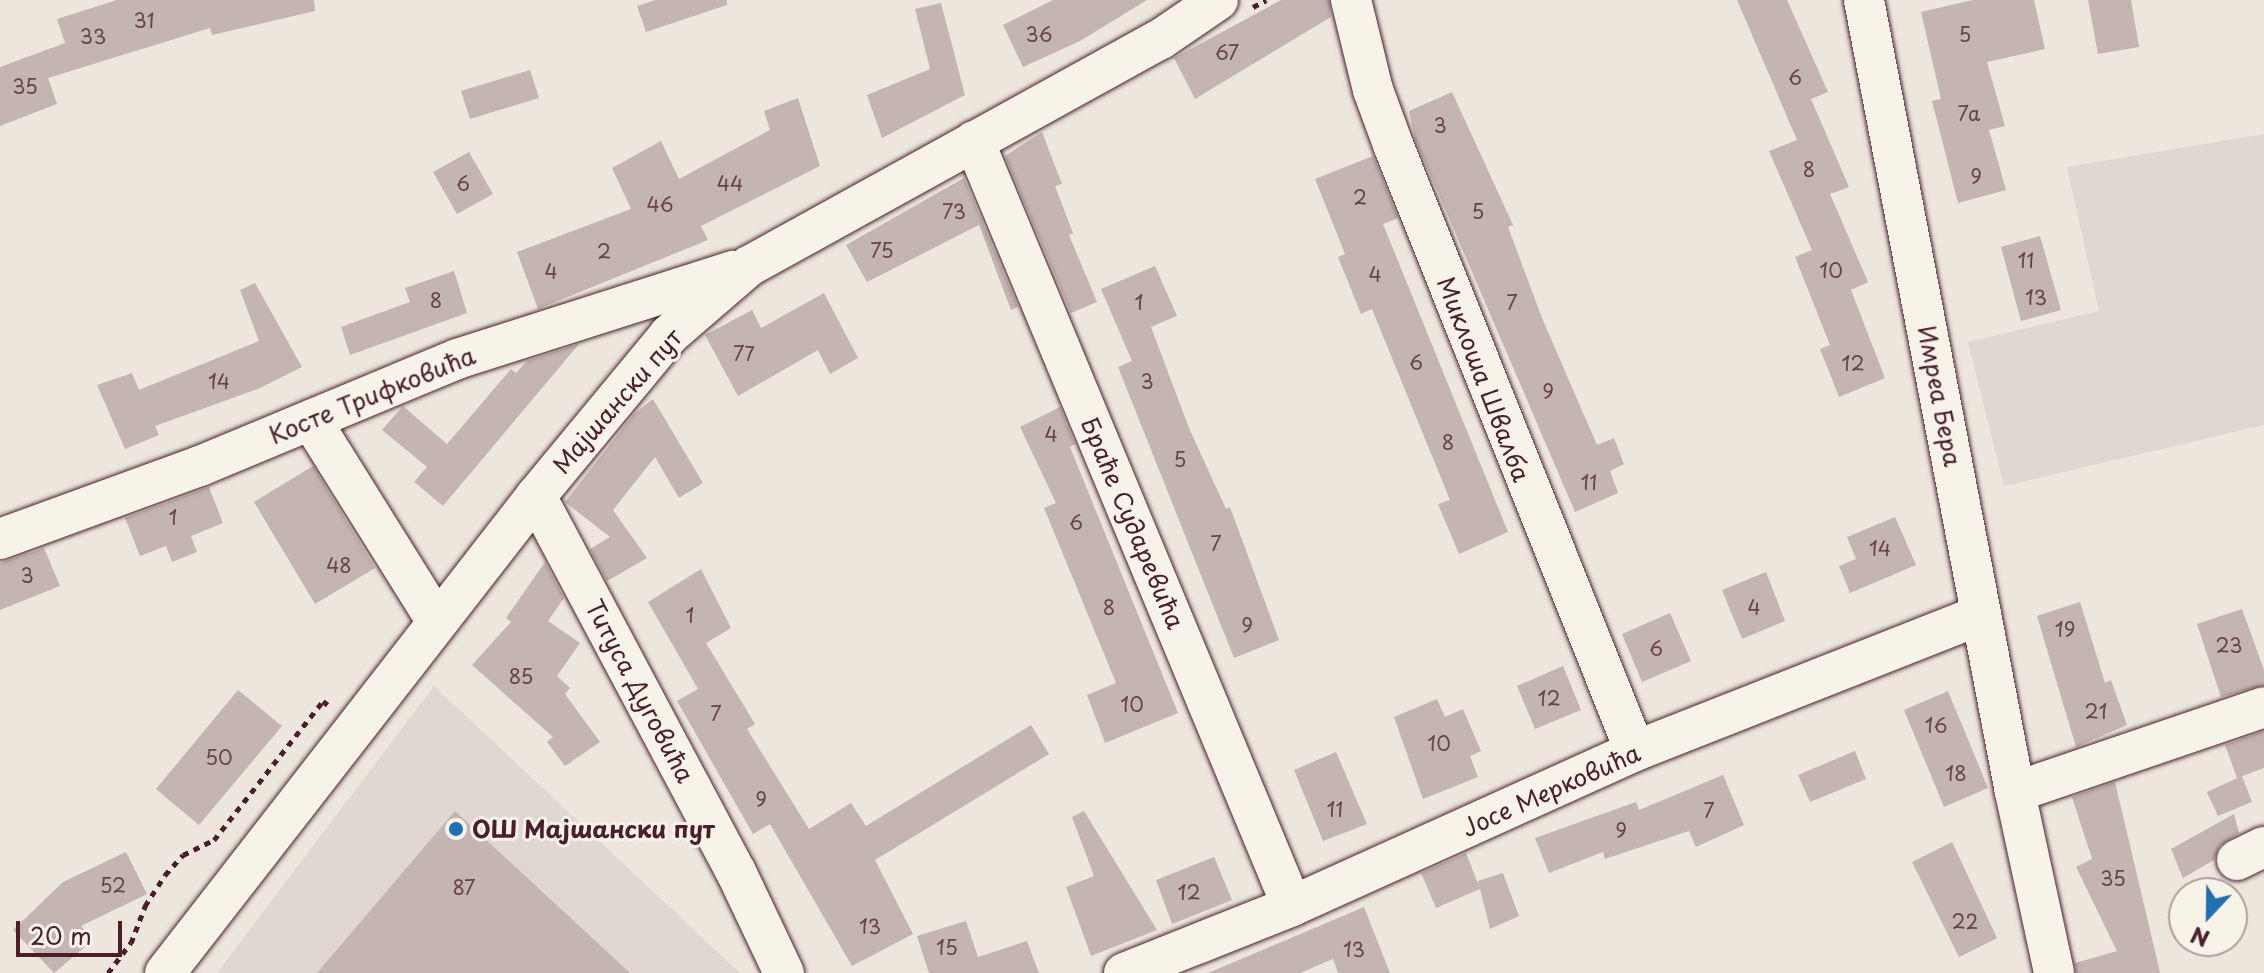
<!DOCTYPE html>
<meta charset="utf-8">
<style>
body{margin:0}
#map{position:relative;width:2264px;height:973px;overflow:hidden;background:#ece6dd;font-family:"Playpen Sans",sans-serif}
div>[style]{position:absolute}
.built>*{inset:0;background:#e0d7d0}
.building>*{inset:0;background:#c4b5b0}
.path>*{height:5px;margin-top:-2.5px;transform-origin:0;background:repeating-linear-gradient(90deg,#4a1f2b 0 6px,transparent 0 12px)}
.roads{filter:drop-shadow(0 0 2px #4a1f2b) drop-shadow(0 0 2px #4a1f2b)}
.minor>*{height:40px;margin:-20px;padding:0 20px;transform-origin:20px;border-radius:20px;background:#f7f3e8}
.dots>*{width:22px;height:22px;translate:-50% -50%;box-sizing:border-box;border:4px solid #f7f3e8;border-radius:50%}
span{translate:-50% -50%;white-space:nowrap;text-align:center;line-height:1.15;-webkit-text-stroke:6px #f7f3e8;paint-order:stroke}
.number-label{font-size:20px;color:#68444c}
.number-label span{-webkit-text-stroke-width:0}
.street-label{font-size:24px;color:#4a1f2b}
.poi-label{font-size:24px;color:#4a1f2b;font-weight:700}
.left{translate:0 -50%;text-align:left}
.north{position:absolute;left:2168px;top:877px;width:80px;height:80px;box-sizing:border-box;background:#f7f3e8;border:2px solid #b29e9c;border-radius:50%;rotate:202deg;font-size:22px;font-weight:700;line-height:32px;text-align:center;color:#4a1f2b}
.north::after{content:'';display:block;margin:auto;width:28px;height:36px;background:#1f6fb2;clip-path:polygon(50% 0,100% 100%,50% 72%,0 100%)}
.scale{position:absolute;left:16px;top:921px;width:106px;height:36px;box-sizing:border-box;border:4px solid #4a1f2b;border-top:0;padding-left:10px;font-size:24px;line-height:28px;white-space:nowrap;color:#4a1f2b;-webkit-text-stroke:6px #f7f3e8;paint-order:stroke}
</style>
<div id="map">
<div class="built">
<div style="clip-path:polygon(2264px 134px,2264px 425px,2004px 486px,1968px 342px,2099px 311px,2067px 167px)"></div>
<div style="clip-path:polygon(434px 686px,740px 973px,217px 973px)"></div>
</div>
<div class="building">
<div style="clip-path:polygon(117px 0,314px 0,315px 11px,212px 35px,210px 28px,48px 78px,57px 104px,0 126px,0 67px,65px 43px,57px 19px)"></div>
<div style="clip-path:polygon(656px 0,727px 0,727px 5px,646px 32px,637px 6px)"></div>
<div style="clip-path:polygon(1053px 0,1147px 0,1080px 41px,1023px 67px,1003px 25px)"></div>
<div style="clip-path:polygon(1281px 0,1329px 0,1331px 17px,1195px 99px,1174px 58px)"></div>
<div style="clip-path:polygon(1737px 0,1787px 0,1828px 92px,1811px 99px,1849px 187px,1830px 194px,1868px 282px,1851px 290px,1885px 378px,1839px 397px,1820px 349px,1830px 345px,1795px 257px,1812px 250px,1769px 151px,1797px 140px)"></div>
<div style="clip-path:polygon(1973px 0,2034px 0,2045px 49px,1987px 62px,2005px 126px,1989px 130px,2006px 190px,1958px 203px,1932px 101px,1941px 99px,1921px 12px)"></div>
<div style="clip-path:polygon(2088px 0,2131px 0,2139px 47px,2098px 54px)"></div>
<div style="clip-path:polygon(941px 3px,965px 95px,882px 138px,867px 95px,930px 69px,915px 9px)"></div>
<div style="clip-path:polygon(530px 70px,539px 98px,470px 119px,461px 91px)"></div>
<div style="clip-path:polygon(1452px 92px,1513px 225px,1508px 227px,1542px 318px,1597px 445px,1614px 438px,1624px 464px,1610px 471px,1618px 493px,1575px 512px,1415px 139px,1409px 111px)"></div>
<div style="clip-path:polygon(798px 98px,820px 166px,701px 226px,708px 240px,538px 309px,517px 252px,631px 209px,612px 168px,661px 141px,679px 179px,770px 130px,764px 111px)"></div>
<div style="clip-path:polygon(1042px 132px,1062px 184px,1055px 186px,1073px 233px,1069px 235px,1097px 302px,1071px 313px,1005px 156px)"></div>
<div style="clip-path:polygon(469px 152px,493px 194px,457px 214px,433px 172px)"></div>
<div style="clip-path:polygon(1373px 156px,1398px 218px,1383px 224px,1508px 532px,1459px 554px,1438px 504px,1450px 500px,1372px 309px,1361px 314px,1338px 257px,1345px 254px,1315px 179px)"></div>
<div style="clip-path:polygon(964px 178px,1018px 307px,1011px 310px,979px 225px,867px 282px,846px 245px)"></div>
<div style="clip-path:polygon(2040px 236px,2061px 310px,2021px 321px,2001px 247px)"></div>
<div style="clip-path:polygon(1155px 266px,1177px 316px,1151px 327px,1189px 428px,1226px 509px,1230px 507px,1279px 640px,1234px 658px,1118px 367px,1132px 361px,1101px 289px)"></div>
<div style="clip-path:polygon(454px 271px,467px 313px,350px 355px,341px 327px,410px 302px,405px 288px)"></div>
<div style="clip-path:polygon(255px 283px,302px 367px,260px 388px,155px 426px,159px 435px,125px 449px,97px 385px,132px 373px,139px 390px,259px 341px,240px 290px)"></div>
<div style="clip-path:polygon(824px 293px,858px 358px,830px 374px,818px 350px,738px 396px,705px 335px,752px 310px,761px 328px)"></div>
<div style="clip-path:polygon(579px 344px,443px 506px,414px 482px,427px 467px,382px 430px,403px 406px,447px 444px,511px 369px,516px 373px,527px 361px)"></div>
<div style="clip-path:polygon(653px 399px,703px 483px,679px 498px,655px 457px,613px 510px,647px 558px,607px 581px,590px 549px,610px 537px,565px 502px,634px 414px)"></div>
<div style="clip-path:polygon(1060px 407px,1075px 444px,1070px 447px,1178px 713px,1105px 743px,1087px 695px,1116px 683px,1044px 508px,1056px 503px,1020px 427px)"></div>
<div style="clip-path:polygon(313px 466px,375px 568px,315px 604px,254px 502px)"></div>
<div style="clip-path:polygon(209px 487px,223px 523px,191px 536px,197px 552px,172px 562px,166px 546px,140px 556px,125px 518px)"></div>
<div style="clip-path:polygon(1895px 517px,1916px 565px,1850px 593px,1839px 566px,1856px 559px,1847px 537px)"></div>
<div style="clip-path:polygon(44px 548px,60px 586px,0 610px,0 563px)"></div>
<div style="clip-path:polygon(545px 562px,564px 598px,548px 621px,580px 643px,557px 676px,570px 688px,565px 694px,600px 742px,565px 766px,547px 742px,553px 737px,472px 665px,511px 622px,506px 618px)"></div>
<div style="clip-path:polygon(701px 569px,731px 628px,706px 643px,755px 724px,747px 729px,809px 829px,851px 803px,866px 826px,1031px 725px,1049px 754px,875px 860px,913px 934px,852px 966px,770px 824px,753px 834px,677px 701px,698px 689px,648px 602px)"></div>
<div style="clip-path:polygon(1766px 572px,1785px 621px,1742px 639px,1722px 590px)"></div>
<div style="clip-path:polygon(2080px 602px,2105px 683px,2111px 680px,2127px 725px,2076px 747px,2037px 616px)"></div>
<div style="clip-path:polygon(2242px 609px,2264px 670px,2264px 685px,2221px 697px,2197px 624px)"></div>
<div style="clip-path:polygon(1670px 613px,1691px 661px,1642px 682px,1622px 634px)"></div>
<div style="clip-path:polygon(1563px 666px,1581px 710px,1535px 729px,1517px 686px)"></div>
<div style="clip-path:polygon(238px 690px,282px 726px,199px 825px,156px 789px)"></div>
<div style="clip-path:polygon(1948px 691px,1988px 788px,1944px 807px,1904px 710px)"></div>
<div style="clip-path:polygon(1437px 699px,1445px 717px,1463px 709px,1481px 751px,1470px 756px,1478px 777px,1423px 799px,1394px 717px)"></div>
<div style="clip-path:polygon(2264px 731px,2264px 768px,2237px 778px,2225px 745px)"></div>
<div style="clip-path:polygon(1855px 751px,1866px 779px,1810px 802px,1798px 775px)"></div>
<div style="clip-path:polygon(1336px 752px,1367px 824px,1323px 841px,1294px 770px)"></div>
<div style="clip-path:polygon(1723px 775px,1744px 825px,1696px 847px,1689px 831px,1605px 859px,1603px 852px,1549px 873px,1535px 838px,1636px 802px,1639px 810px)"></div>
<div style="clip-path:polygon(2242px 776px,2252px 802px,2218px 816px,2207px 792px)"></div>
<div style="clip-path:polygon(2115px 782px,2155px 951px,2160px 973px,2076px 973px,2075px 963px,2117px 951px,2076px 867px,2092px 859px,2072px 797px)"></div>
<div style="clip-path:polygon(455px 811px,630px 973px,317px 973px)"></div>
<div style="clip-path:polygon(1084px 811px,1157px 930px,1091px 956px,1066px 887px,1094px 876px,1072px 817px)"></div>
<div style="clip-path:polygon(2234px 814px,2239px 833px,2219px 846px,2214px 860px,2183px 878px,2171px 849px)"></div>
<div style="clip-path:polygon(1952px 842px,1997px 938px,1959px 957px,1912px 862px)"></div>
<div style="clip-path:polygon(126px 852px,147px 894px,81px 926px,94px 939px,54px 973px,13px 930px,63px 882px)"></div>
<div style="clip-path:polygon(1466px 853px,1479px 886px,1478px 881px,1503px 873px,1519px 916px,1490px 929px,1480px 889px,1436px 908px,1421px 873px)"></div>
<div style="clip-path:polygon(1214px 857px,1232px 900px,1172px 924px,1156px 880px)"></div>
<div style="clip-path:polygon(1364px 907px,1390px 973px,1338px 973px,1333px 959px,1300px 973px,1208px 973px)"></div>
<div style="clip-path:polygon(966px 921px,978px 957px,1027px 941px,1039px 973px,929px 973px,917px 936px)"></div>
</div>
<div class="path">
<div style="left:1253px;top:7px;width:15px;rotate:-28deg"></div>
<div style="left:108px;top:973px;width:38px;rotate:-53deg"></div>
<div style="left:131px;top:943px;width:40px;rotate:-69deg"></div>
<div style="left:145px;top:906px;width:37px;rotate:-57deg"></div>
<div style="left:165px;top:875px;width:27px;rotate:-48deg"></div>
<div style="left:183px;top:855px;width:34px;rotate:-26deg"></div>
<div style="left:214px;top:840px;width:177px;rotate:-51.9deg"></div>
<div style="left:323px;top:701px;width:6px;rotate:39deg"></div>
</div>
<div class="roads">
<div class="minor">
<div style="left:1351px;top:0;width:93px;rotate:76.3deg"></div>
<div style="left:1373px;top:90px;width:61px;rotate:69.8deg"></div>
<div style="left:1394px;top:147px;width:650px;rotate:68.25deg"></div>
<div style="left:1864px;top:0;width:806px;rotate:79.21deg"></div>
<div style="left:2015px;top:792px;width:185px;rotate:77.8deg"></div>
<div style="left:974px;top:141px;width:828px;rotate:67.43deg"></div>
<div style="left:311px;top:420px;width:238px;rotate:58deg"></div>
<div style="left:536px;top:496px;width:426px;rotate:62deg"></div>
<div style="left:736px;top:872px;width:112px;rotate:64.6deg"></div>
<div style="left:0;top:539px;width:213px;rotate:-20.1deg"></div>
<div style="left:200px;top:466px;width:278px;rotate:-22.6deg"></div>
<div style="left:457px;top:359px;width:290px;rotate:-17.7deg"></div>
<div style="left:2015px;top:792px;width:263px;rotate:-18.8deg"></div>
<div style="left:2237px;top:860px;width:30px;rotate:-26deg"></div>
<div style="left:165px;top:973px;width:604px;rotate:-52.13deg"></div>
<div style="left:536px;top:496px;width:209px;rotate:-50.4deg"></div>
<div style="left:669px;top:335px;width:106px;rotate:-40.8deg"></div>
<div style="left:749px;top:266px;width:470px;rotate:-28.9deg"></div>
<div style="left:1161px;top:39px;width:69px;rotate:-34.4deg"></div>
<div style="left:1124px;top:973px;width:181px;rotate:-21.7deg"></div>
<div style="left:1292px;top:906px;width:376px;rotate:-24.3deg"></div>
<div style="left:1635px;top:751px;width:372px;rotate:-21.5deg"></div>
</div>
</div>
<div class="dots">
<div style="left:456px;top:829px;background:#1f6fb2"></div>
</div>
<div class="number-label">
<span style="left:144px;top:20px">31</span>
<span style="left:1039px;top:34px">36</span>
<span style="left:1965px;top:34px">5</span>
<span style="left:93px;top:36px">33</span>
<span style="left:1227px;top:52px">67</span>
<span style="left:1795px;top:77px">6</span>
<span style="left:25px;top:86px">35</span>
<span style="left:1969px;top:113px">7a</span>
<span style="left:1440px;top:125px">3</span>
<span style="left:1809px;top:169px">8</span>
<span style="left:1976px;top:176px">9</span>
<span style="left:463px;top:183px">6</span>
<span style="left:730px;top:183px">44</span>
<span style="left:1360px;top:197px">2</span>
<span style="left:660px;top:204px">46</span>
<span style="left:954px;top:211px">73</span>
<span style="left:1478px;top:211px">5</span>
<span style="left:882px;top:250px">75</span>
<span style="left:604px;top:251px">2</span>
<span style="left:2026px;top:260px">11</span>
<span style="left:1831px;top:270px">10</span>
<span style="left:551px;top:271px">4</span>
<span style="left:1375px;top:274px">4</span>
<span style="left:2036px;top:297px">13</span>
<span style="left:436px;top:300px">8</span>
<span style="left:1139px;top:302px">1</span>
<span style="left:1512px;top:302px">7</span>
<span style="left:744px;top:353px">77</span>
<span style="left:1416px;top:362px">6</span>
<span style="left:1853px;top:363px">12</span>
<span style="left:219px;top:381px">14</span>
<span style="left:1147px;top:381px">3</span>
<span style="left:1548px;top:391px">9</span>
<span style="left:1051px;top:434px">4</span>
<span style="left:1448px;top:442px">8</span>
<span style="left:1180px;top:459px">5</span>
<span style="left:1589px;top:482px">11</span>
<span style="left:173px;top:517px">1</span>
<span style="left:1076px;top:522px">6</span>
<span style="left:1216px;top:543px">7</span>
<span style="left:1880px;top:548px">14</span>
<span style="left:339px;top:565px">48</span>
<span style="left:27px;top:575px">3</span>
<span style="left:1109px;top:607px">8</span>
<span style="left:1754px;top:607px">4</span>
<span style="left:690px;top:615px">1</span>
<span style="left:1247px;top:625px">9</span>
<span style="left:2065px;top:629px">19</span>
<span style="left:2229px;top:645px">23</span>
<span style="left:1656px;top:648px">6</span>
<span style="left:521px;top:676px">85</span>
<span style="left:1549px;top:698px">12</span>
<span style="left:1132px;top:704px">10</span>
<span style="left:2096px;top:711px">21</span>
<span style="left:716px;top:713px">7</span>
<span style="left:1936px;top:725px">16</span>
<span style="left:1439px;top:743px">10</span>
<span style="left:219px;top:757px">50</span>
<span style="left:1956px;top:773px">18</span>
<span style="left:761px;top:799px">9</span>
<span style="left:1335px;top:809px">11</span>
<span style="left:1709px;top:810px">7</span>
<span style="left:1621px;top:830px">9</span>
<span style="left:2113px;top:878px">35</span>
<span style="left:113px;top:885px">52</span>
<span style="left:464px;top:887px">87</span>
<span style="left:1189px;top:892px">12</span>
<span style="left:1965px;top:921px">22</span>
<span style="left:870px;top:926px">13</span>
<span style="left:947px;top:947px">15</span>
<span style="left:1354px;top:949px">13</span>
</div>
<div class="street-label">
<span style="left:1484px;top:379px;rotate:69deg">Миклоша Швалба</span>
<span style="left:372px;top:395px;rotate:-22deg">Косте Трифковића</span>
<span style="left:1940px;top:396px;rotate:79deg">Имреа Бера</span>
<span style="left:617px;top:401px;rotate:-49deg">Мајшански пут</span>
<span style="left:1133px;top:523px;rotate:67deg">Браће Сударевића</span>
<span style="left:640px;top:691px;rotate:62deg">Титуса Дуговића</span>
<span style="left:1551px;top:790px;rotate:-24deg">Јосе Мерковића</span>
</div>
<div class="poi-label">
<span class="left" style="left:472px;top:829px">ОШ Мајшански пут</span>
</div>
<div class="north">N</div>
<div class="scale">20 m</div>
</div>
